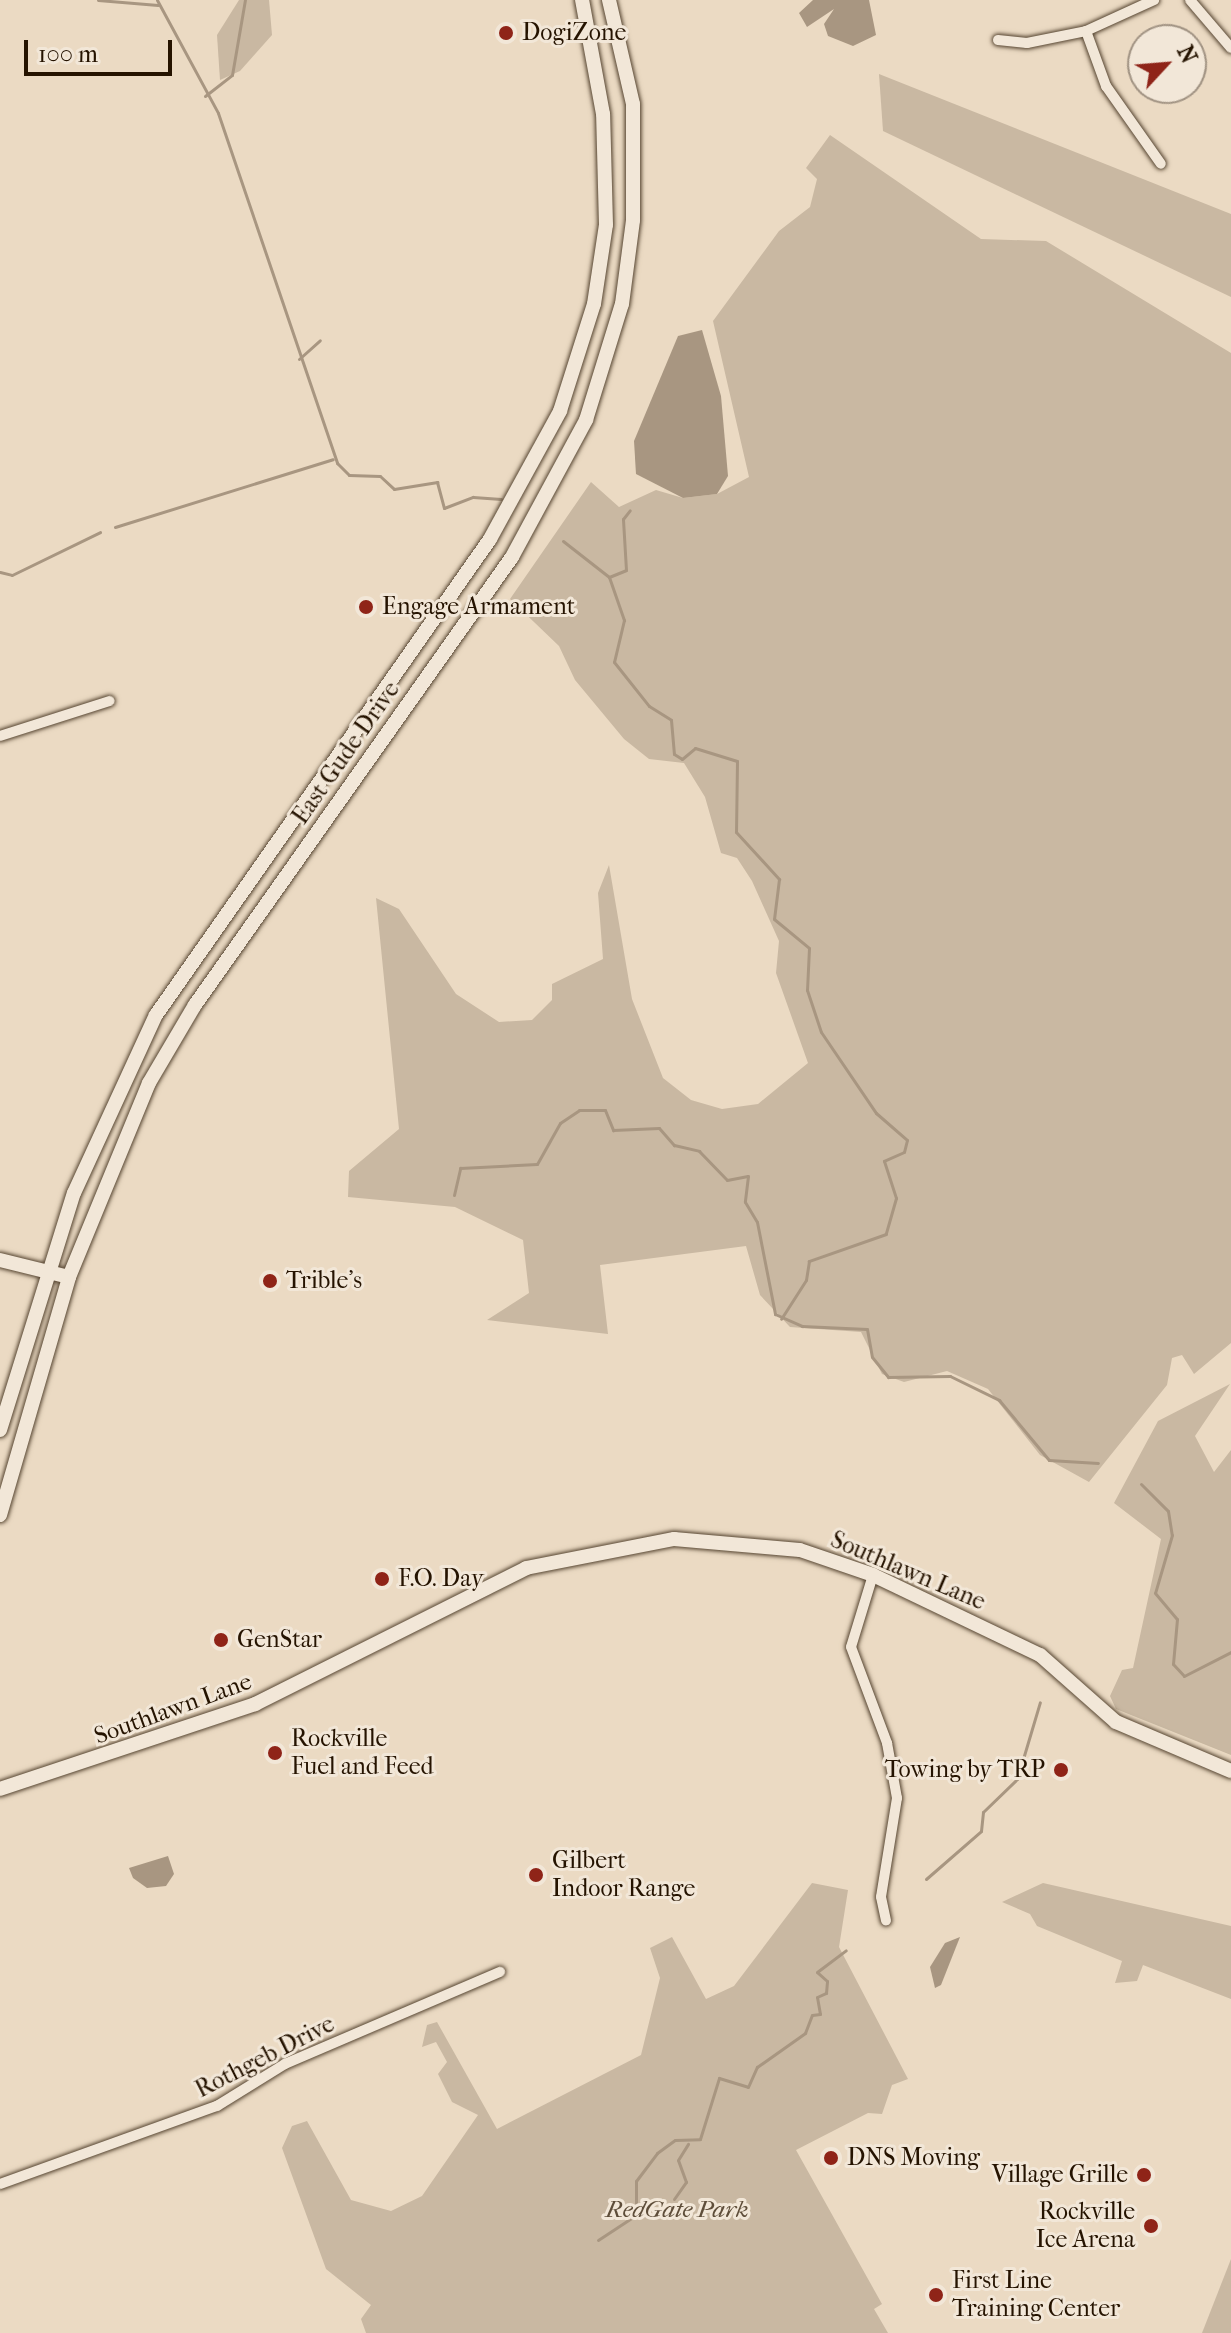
<!DOCTYPE html>
<style>
body{margin:0}
#map{position:relative;width:1231px;height:2333px;overflow:hidden;background:#ebdac3;font-family:"IM FELL French Canon",serif}
div>[style]{position:absolute}
.green>*{inset:0;background:#c9b8a2}
.water>*{inset:0;background:#a89681}
.stream>*{height:3px;margin:-1.5px;padding:0 1.5px;transform-origin:1.5px;border-radius:1.5px;background:#a89681}
.roads{filter:drop-shadow(0 0 2px #564531) drop-shadow(0 0 2px #564531)}
.street>*{height:10px;margin:-5px;padding:0 5px;transform-origin:5px;border-radius:5px;background:#f2e7d8}
.secondary>*{height:14px;margin:-7px;padding:0 7px;transform-origin:7px;border-radius:7px;background:#f2e7d8}
.dots>*{width:22px;height:22px;translate:-50% -50%;box-sizing:border-box;border:4px solid #f2e7d8;border-radius:50%}
span{translate:-50% -50%;white-space:nowrap;text-align:center;line-height:1.15;-webkit-text-stroke:6px #f2e7d8;paint-order:stroke}
.poi-label{font-size:24px;color:#251300}
.left{translate:0 -50%;text-align:left}
.right{translate:-100% -50%;text-align:right}
.street-label{font-size:24px;color:#251300}
.park-label{font-size:24px;color:#5e4d39;font-style:italic}
.north{position:absolute;left:1127px;top:24px;width:80px;height:80px;box-sizing:border-box;background:#f2e7d8;border:2px solid #a09282;border-radius:50%;rotate:64deg;font-size:22px;font-weight:700;line-height:32px;text-align:center;color:#251300}
.north::after{content:'';display:block;margin:auto;width:28px;height:36px;background:#8f2418;clip-path:polygon(50% 0,100% 100%,50% 72%,0 100%)}
.scale{position:absolute;left:24px;top:40px;width:148px;height:36px;box-sizing:border-box;border:4px solid #251300;border-top:0;padding-left:10px;font-size:24px;line-height:28px;white-space:nowrap;color:#251300;-webkit-text-stroke:6px #f2e7d8;paint-order:stroke}
</style>
<div id="map">
<div class="green">
<div style="clip-path:polygon(239px 0,269px 0,272px 35px,240px 71px,220px 80px,217px 35px)"></div>
<div style="clip-path:polygon(879px 74px,1231px 214px,1231px 297px,883px 131px)"></div>
<div style="clip-path:polygon(830px 135px,981px 239px,1046px 241px,1231px 353px,1231px 1343px,1194px 1374px,1182px 1355px,1172px 1358px,1167px 1385px,1089px 1482px,1040px 1455px,988px 1389px,947px 1371px,904px 1382px,882px 1374px,861px 1332px,790px 1327px,760px 1295px,746px 1246px,600px 1265px,608px 1334px,487px 1320px,529px 1293px,523px 1240px,455px 1207px,348px 1197px,349px 1171px,399px 1129px,376px 898px,399px 909px,456px 994px,499px 1022px,532px 1020px,552px 1000px,552px 984px,603px 959px,598px 893px,609px 865px,632px 999px,663px 1078px,691px 1100px,722px 1109px,758px 1104px,808px 1063px,776px 973px,779px 941px,752px 881px,737px 858px,721px 853px,705px 797px,684px 763px,649px 759px,624px 739px,575px 680px,559px 646px,510px 599px,591px 482px,619px 507px,656px 490px,683px 498px,717px 494px,749px 477px,713px 321px,779px 231px,810px 207px,817px 179px,806px 168px)"></div>
<div style="clip-path:polygon(1230px 1384px,1195px 1436px,1214px 1472px,1231px 1450px,1231px 1755px,1116px 1709px,1110px 1696px,1122px 1670px,1133px 1668px,1161px 1539px,1114px 1503px,1158px 1421px)"></div>
<div style="clip-path:polygon(812px 1883px,848px 1890px,839px 1947px,908px 2079px,892px 2085px,882px 2114px,868px 2113px,796px 2150px,882px 2304px,874px 2309px,888px 2333px,366px 2333px,361px 2319px,371px 2305px,326px 2269px,282px 2148px,292px 2126px,307px 2121px,351px 2200px,391px 2211px,422px 2196px,478px 2115px,452px 2102px,438px 2074px,447px 2062px,436px 2042px,422px 2047px,427px 2025px,437px 2022px,497px 2129px,641px 2055px,660px 1978px,650px 1948px,672px 1937px,706px 1999px,734px 1986px)"></div>
<div style="clip-path:polygon(1043px 1883px,1231px 1926px,1231px 1999px,1143px 1965px,1137px 1981px,1115px 1983px,1122px 1961px,1037px 1926px,1030px 1914px,1002px 1902px)"></div>
<div style="clip-path:polygon(1231px 2259px,1231px 2333px,1202px 2333px)"></div>
</div>
<div class="water">
<div style="clip-path:polygon(813px 0,869px 0,876px 35px,853px 46px,828px 36px,824px 24px,834px 9px,807px 27px,799px 13px)"></div>
<div style="clip-path:polygon(702px 330px,721px 396px,728px 476px,717px 494px,683px 498px,636px 474px,634px 441px,678px 336px)"></div>
<div style="clip-path:polygon(168px 1856px,174px 1874px,166px 1886px,147px 1888px,133px 1878px,129px 1868px)"></div>
<div style="clip-path:polygon(960px 1937px,941px 1985px,935px 1988px,930px 1967px,945px 1943px)"></div>
</div>
<div class="stream">
<div style="left:98px;top:0;width:60px;rotate:4.8deg"></div>
<div style="left:157px;top:0;width:128px;rotate:61.6deg"></div>
<div style="left:218px;top:113px;width:370px;rotate:71.2deg"></div>
<div style="left:337px;top:463px;width:17px;rotate:45deg"></div>
<div style="left:349px;top:475px;width:31px;rotate:2deg"></div>
<div style="left:380px;top:476px;width:19px;rotate:43deg"></div>
<div style="left:394px;top:489px;width:44px;rotate:-9.2deg"></div>
<div style="left:437px;top:482px;width:27px;rotate:75deg"></div>
<div style="left:444px;top:508px;width:31px;rotate:-21deg"></div>
<div style="left:473px;top:497px;width:28px;rotate:4deg"></div>
<div style="left:205px;top:96px;width:34px;rotate:-38deg"></div>
<div style="left:232px;top:75px;width:76px;rotate:-80.2deg"></div>
<div style="left:299px;top:359px;width:28px;rotate:-42deg"></div>
<div style="left:115px;top:527px;width:228px;rotate:-17.3deg"></div>
<div style="left:563px;top:541px;width:58px;rotate:38deg"></div>
<div style="left:609px;top:577px;width:46px;rotate:70.8deg"></div>
<div style="left:624px;top:620px;width:43px;rotate:103.4deg"></div>
<div style="left:614px;top:662px;width:56px;rotate:51.5deg"></div>
<div style="left:649px;top:706px;width:26px;rotate:32deg"></div>
<div style="left:671px;top:720px;width:34px;rotate:85deg"></div>
<div style="left:674px;top:754px;width:9px;rotate:32deg"></div>
<div style="left:682px;top:759px;width:17px;rotate:-40deg"></div>
<div style="left:695px;top:748px;width:44px;rotate:17.2deg"></div>
<div style="left:737px;top:761px;width:71px;rotate:90.8deg"></div>
<div style="left:736px;top:832px;width:64px;rotate:47.5deg"></div>
<div style="left:779px;top:879px;width:40px;rotate:97.1deg"></div>
<div style="left:774px;top:919px;width:45px;rotate:39.6deg"></div>
<div style="left:809px;top:948px;width:42px;rotate:92.7deg"></div>
<div style="left:807px;top:990px;width:44px;rotate:71.6deg"></div>
<div style="left:821px;top:1032px;width:98px;rotate:55.8deg"></div>
<div style="left:876px;top:1113px;width:41px;rotate:41.1deg"></div>
<div style="left:907px;top:1140px;width:12px;rotate:104deg"></div>
<div style="left:904px;top:1152px;width:22px;rotate:156deg"></div>
<div style="left:884px;top:1161px;width:39px;rotate:72deg"></div>
<div style="left:896px;top:1198px;width:37px;rotate:106deg"></div>
<div style="left:886px;top:1234px;width:82px;rotate:160.7deg"></div>
<div style="left:809px;top:1261px;width:19px;rotate:99deg"></div>
<div style="left:806px;top:1280px;width:46px;rotate:122.7deg"></div>
<div style="left:0;top:572px;width:12px;rotate:14deg"></div>
<div style="left:12px;top:575px;width:98px;rotate:-26deg"></div>
<div style="left:609px;top:577px;width:18px;rotate:-22deg"></div>
<div style="left:626px;top:570px;width:51px;rotate:-93.4deg"></div>
<div style="left:623px;top:519px;width:11px;rotate:-52deg"></div>
<div style="left:454px;top:1195px;width:28px;rotate:-77deg"></div>
<div style="left:460px;top:1168px;width:77px;rotate:-3deg"></div>
<div style="left:537px;top:1164px;width:47px;rotate:-60.7deg"></div>
<div style="left:560px;top:1123px;width:23px;rotate:-34deg"></div>
<div style="left:579px;top:1110px;width:26px"></div>
<div style="left:605px;top:1110px;width:22px;rotate:68deg"></div>
<div style="left:613px;top:1130px;width:46px;rotate:-2.5deg"></div>
<div style="left:659px;top:1128px;width:23px;rotate:49deg"></div>
<div style="left:674px;top:1145px;width:26px;rotate:13deg"></div>
<div style="left:699px;top:1151px;width:40px;rotate:46deg"></div>
<div style="left:727px;top:1180px;width:21px;rotate:-11deg"></div>
<div style="left:748px;top:1176px;width:26px;rotate:97deg"></div>
<div style="left:745px;top:1202px;width:23px;rotate:59deg"></div>
<div style="left:757px;top:1222px;width:94px;rotate:78.9deg"></div>
<div style="left:775px;top:1314px;width:30px;rotate:24deg"></div>
<div style="left:802px;top:1326px;width:65px;rotate:2.6deg"></div>
<div style="left:867px;top:1329px;width:28px;rotate:80deg"></div>
<div style="left:872px;top:1357px;width:26px;rotate:51deg"></div>
<div style="left:888px;top:1377px;width:62px;rotate:-0.9deg"></div>
<div style="left:950px;top:1376px;width:55px;rotate:26.1deg"></div>
<div style="left:999px;top:1400px;width:78px;rotate:50.2deg"></div>
<div style="left:1049px;top:1460px;width:49px;rotate:3.5deg"></div>
<div style="left:1141px;top:1484px;width:38px;rotate:45deg"></div>
<div style="left:1168px;top:1511px;width:24px;rotate:81deg"></div>
<div style="left:1172px;top:1535px;width:60px;rotate:106.3deg"></div>
<div style="left:1155px;top:1593px;width:34px;rotate:50deg"></div>
<div style="left:1177px;top:1619px;width:45px;rotate:95.1deg"></div>
<div style="left:1173px;top:1664px;width:16px;rotate:47deg"></div>
<div style="left:1184px;top:1676px;width:53px;rotate:-27.1deg"></div>
<div style="left:926px;top:1879px;width:73px;rotate:-41.1deg"></div>
<div style="left:981px;top:1831px;width:19px;rotate:-84deg"></div>
<div style="left:983px;top:1812px;width:47px;rotate:-44.1deg"></div>
<div style="left:1017px;top:1779px;width:80px;rotate:-73.4deg"></div>
<div style="left:674px;top:2199px;width:21px;rotate:-55deg"></div>
<div style="left:686px;top:2182px;width:23px;rotate:-110deg"></div>
<div style="left:678px;top:2160px;width:19px;rotate:-58deg"></div>
<div style="left:598px;top:2240px;width:45px;rotate:-33.3deg"></div>
<div style="left:636px;top:2215px;width:34px;rotate:-90deg"></div>
<div style="left:636px;top:2181px;width:35px;rotate:-53deg"></div>
<div style="left:657px;top:2153px;width:22px;rotate:-36deg"></div>
<div style="left:675px;top:2140px;width:25px;rotate:-2deg"></div>
<div style="left:700px;top:2139px;width:64px;rotate:-72.7deg"></div>
<div style="left:719px;top:2078px;width:30px;rotate:17deg"></div>
<div style="left:748px;top:2087px;width:22px;rotate:-66deg"></div>
<div style="left:757px;top:2067px;width:59px;rotate:-35.3deg"></div>
<div style="left:805px;top:2033px;width:19px;rotate:-69deg"></div>
<div style="left:812px;top:2015px;width:8px;rotate:-7deg"></div>
<div style="left:820px;top:2014px;width:17px;rotate:-100deg"></div>
<div style="left:817px;top:1997px;width:10px;rotate:-24deg"></div>
<div style="left:826px;top:1993px;width:12px;rotate:-85deg"></div>
<div style="left:827px;top:1981px;width:13px;rotate:-138deg"></div>
<div style="left:817px;top:1972px;width:36px;rotate:-37deg"></div>
</div>
<div class="roads">
<div class="street">
<div style="left:1190px;top:0;width:63px;rotate:49.5deg"></div>
<div style="left:1086px;top:31px;width:59px;rotate:70deg"></div>
<div style="left:1106px;top:86px;width:95px;rotate:54.8deg"></div>
<div style="left:998px;top:40px;width:29px;rotate:6deg"></div>
<div style="left:1027px;top:43px;width:60px;rotate:-11.5deg"></div>
<div style="left:1086px;top:31px;width:75px;rotate:-24.5deg"></div>
<div style="left:0;top:736px;width:115px;rotate:-17.7deg"></div>
<div style="left:873px;top:1575px;width:75px;rotate:107deg"></div>
<div style="left:851px;top:1647px;width:103px;rotate:69.4deg"></div>
<div style="left:887px;top:1743px;width:56px;rotate:79.7deg"></div>
<div style="left:897px;top:1798px;width:100px;rotate:99.2deg"></div>
<div style="left:881px;top:1897px;width:24px;rotate:78deg"></div>
<div style="left:0;top:2184px;width:231px;rotate:-19.8deg"></div>
<div style="left:217px;top:2106px;width:80px;rotate:-31.7deg"></div>
<div style="left:285px;top:2064px;width:234px;rotate:-23.2deg"></div>
</div>
<div class="secondary">
<div style="left:0;top:1260px;width:71px;rotate:13.8deg"></div>
<div style="left:0;top:1430px;width:248px;rotate:-72.7deg"></div>
<div style="left:74px;top:1193px;width:196px;rotate:-65.3deg"></div>
<div style="left:156px;top:1015px;width:581px;rotate:-54.94deg"></div>
<div style="left:490px;top:539px;width:146px;rotate:-61.3deg"></div>
<div style="left:560px;top:411px;width:112px;rotate:-72.4deg"></div>
<div style="left:594px;top:304px;width:80px;rotate:-81.4deg"></div>
<div style="left:606px;top:225px;width:111px;rotate:-91.5deg"></div>
<div style="left:603px;top:114px;width:116px;rotate:-100.4deg"></div>
<div style="left:0;top:1515px;width:248px;rotate:-73.8deg"></div>
<div style="left:69px;top:1277px;width:210px;rotate:-67.6deg"></div>
<div style="left:149px;top:1083px;width:91px;rotate:-59.5deg"></div>
<div style="left:195px;top:1005px;width:549px;rotate:-54.72deg"></div>
<div style="left:512px;top:557px;width:156px;rotate:-61.6deg"></div>
<div style="left:586px;top:420px;width:121px;rotate:-72.8deg"></div>
<div style="left:622px;top:304px;width:85px;rotate:-82.5deg"></div>
<div style="left:633px;top:220px;width:116px;rotate:-90deg"></div>
<div style="left:633px;top:104px;width:107px;rotate:-103deg"></div>
<div style="left:0;top:1789px;width:269px;rotate:-18.4deg"></div>
<div style="left:255px;top:1704px;width:303px;rotate:-26.6deg"></div>
<div style="left:526px;top:1568px;width:151px;rotate:-11.1deg"></div>
<div style="left:674px;top:1539px;width:126px;rotate:5deg"></div>
<div style="left:800px;top:1550px;width:77px;rotate:18.9deg"></div>
<div style="left:873px;top:1575px;width:185px;rotate:25.6deg"></div>
<div style="left:1040px;top:1655px;width:101px;rotate:41.4deg"></div>
<div style="left:1116px;top:1722px;width:125px;rotate:23.1deg"></div>
</div>
</div>
<div class="dots">
<div style="left:506px;top:33px;background:#8f2418"></div>
<div style="left:366px;top:607px;background:#8f2418"></div>
<div style="left:270px;top:1281px;background:#8f2418"></div>
<div style="left:382px;top:1579px;background:#8f2418"></div>
<div style="left:221px;top:1640px;background:#8f2418"></div>
<div style="left:275px;top:1753px;background:#8f2418"></div>
<div style="left:1061px;top:1770px;background:#8f2418"></div>
<div style="left:536px;top:1875px;background:#8f2418"></div>
<div style="left:831px;top:2158px;background:#8f2418"></div>
<div style="left:1144px;top:2175px;background:#8f2418"></div>
<div style="left:1151px;top:2226px;background:#8f2418"></div>
<div style="left:936px;top:2295px;background:#8f2418"></div>
</div>
<div class="poi-label">
<span class="left" style="left:522px;top:33px">DogiZone</span>
<span class="left" style="left:382px;top:607px">Engage Armament</span>
<span class="left" style="left:286px;top:1281px">Trible's</span>
<span class="left" style="left:398px;top:1579px">F.O. Day</span>
<span class="left" style="left:237px;top:1640px">GenStar</span>
<span class="left" style="left:291px;top:1753px">Rockville<br>Fuel and Feed</span>
<span class="right" style="left:1045px;top:1770px">Towing by TRP</span>
<span class="left" style="left:552px;top:1875px">Gilbert<br>Indoor Range</span>
<span class="left" style="left:847px;top:2158px">DNS Moving</span>
<span class="right" style="left:1128px;top:2175px">Village Grille</span>
<span class="right" style="left:1135px;top:2226px">Rockville<br>Ice Arena</span>
<span class="left" style="left:952px;top:2295px">First Line<br>Training Center</span>
</div>
<div class="street-label">
<span style="left:346px;top:753px;rotate:-55deg">East Gude Drive</span>
<span style="left:908px;top:1571px;rotate:23deg">Southlawn Lane</span>
<span style="left:173px;top:1709px;rotate:-20deg">Southlawn Lane</span>
<span style="left:265px;top:2057px;rotate:-27deg">Rothgeb Drive</span>
</div>
<div class="park-label">
<span style="left:677px;top:2210px">RedGate Park</span>
</div>
<div class="north">N</div>
<div class="scale">100 m</div>
</div>
